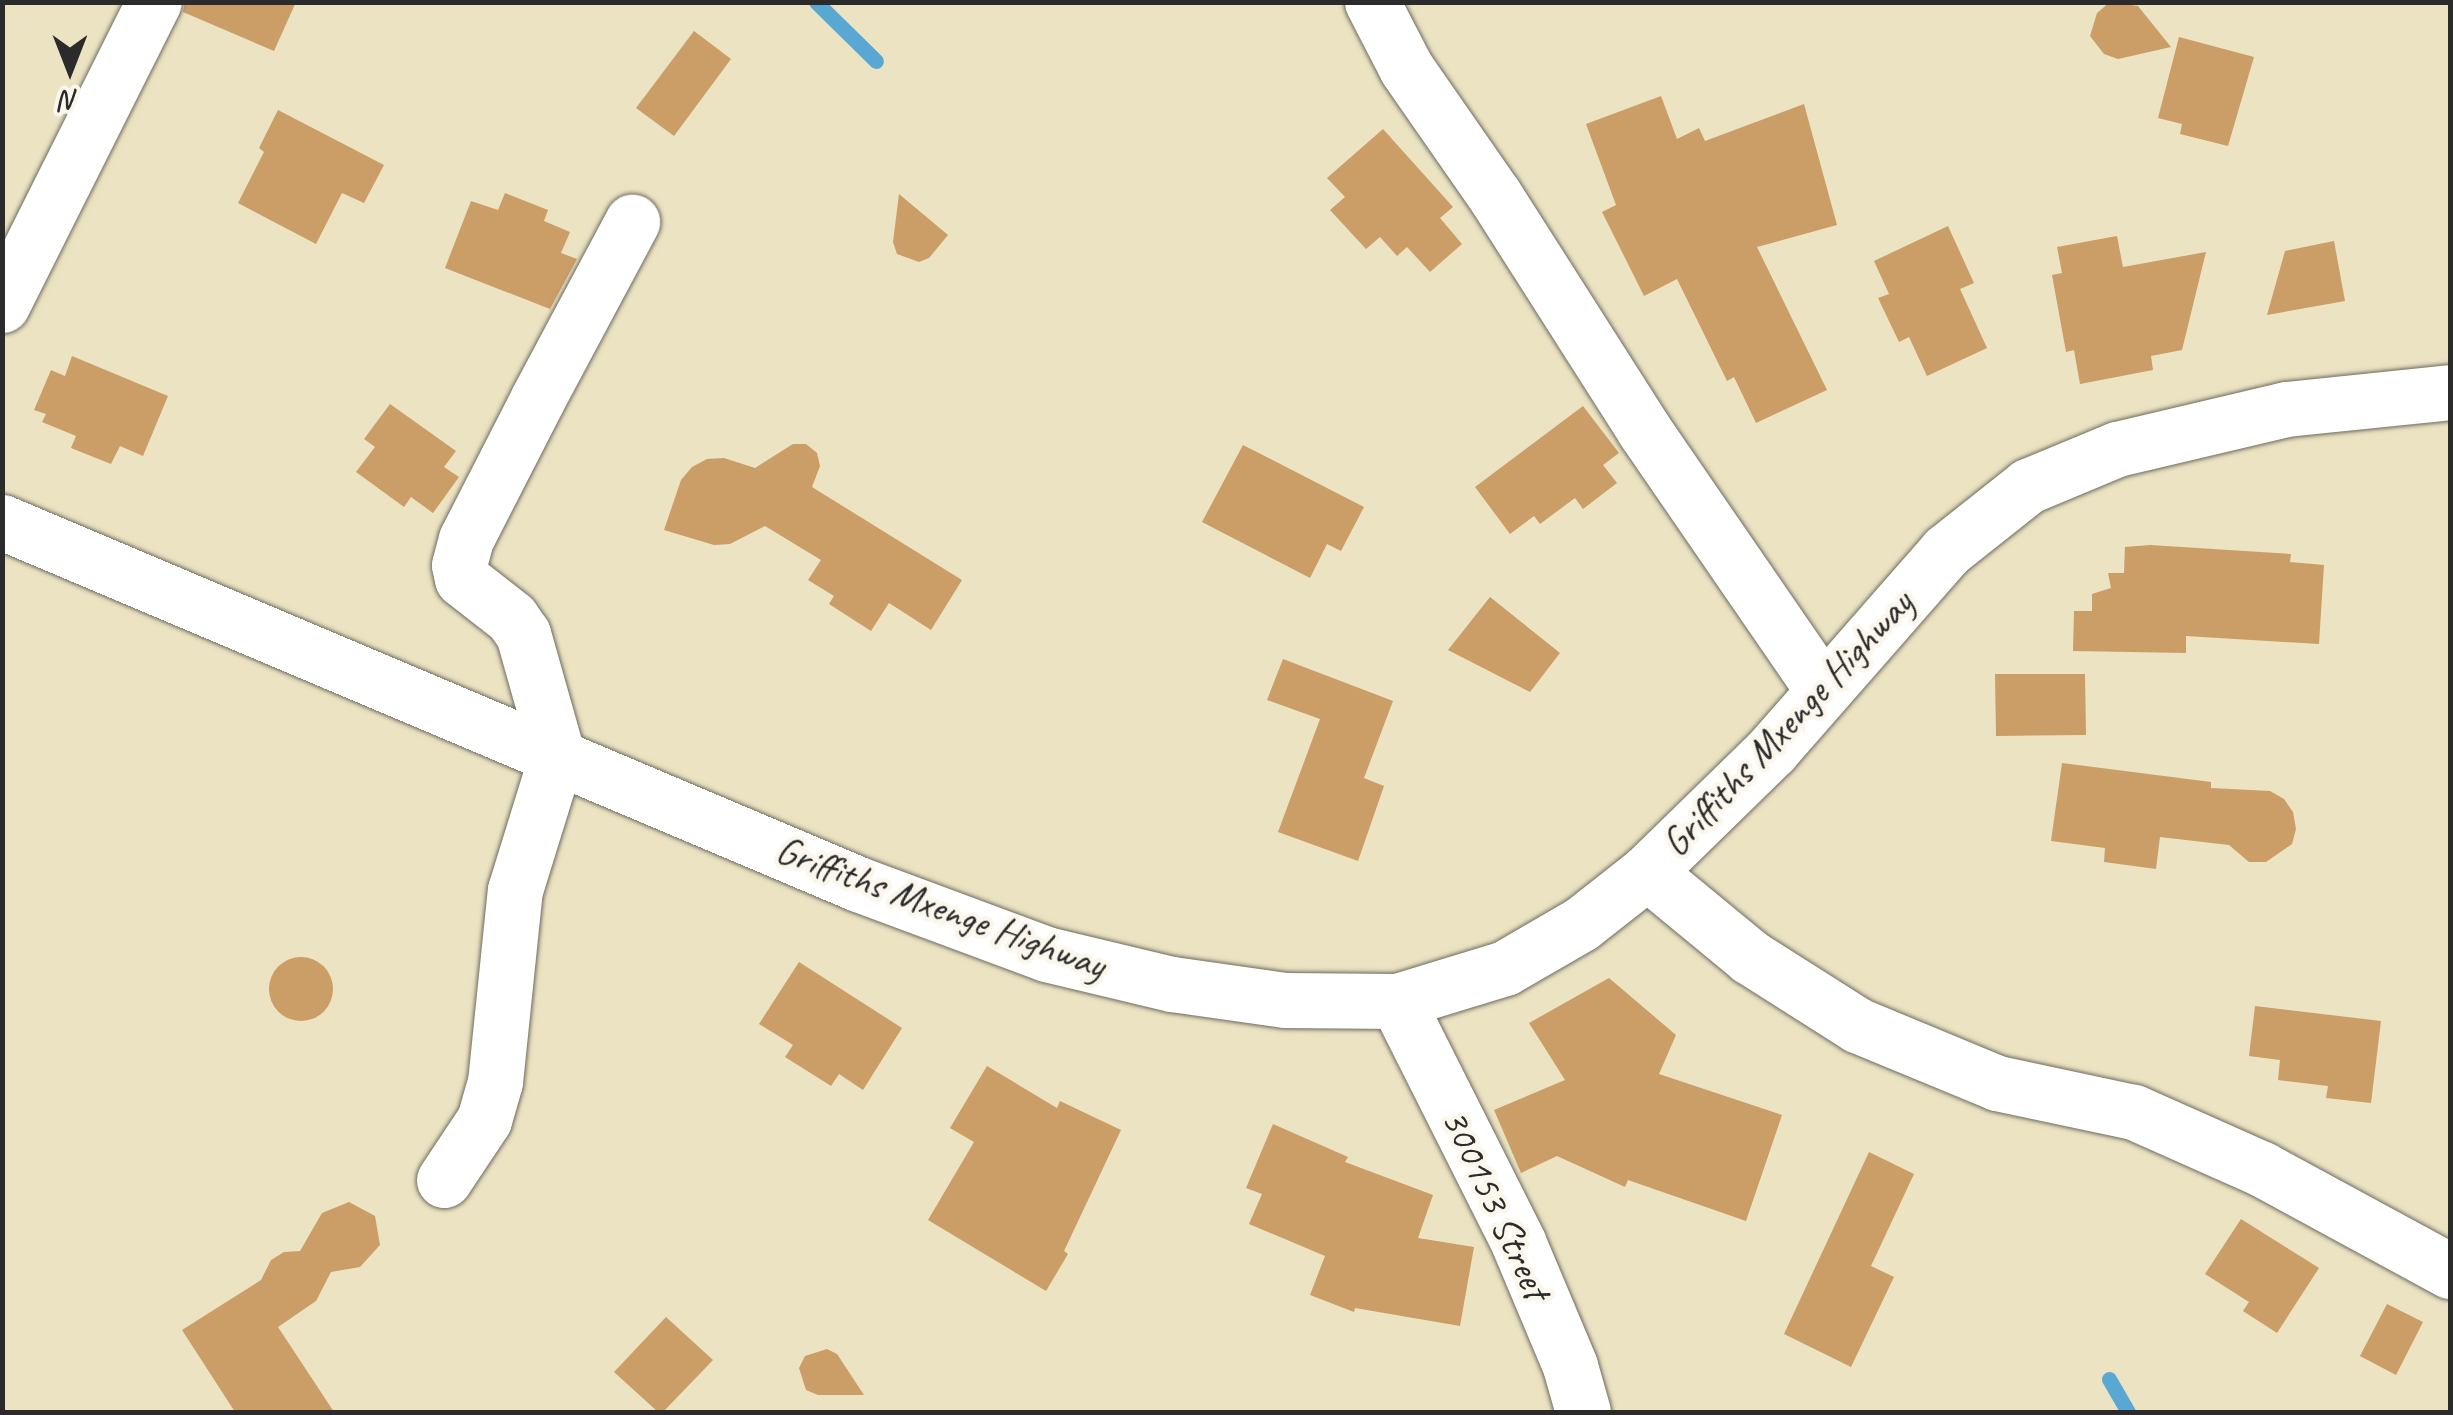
<!DOCTYPE html>
<style>
body{margin:0}
#map{position:relative;width:2453px;height:1415px;overflow:hidden;background:#ebe3c2;font-family:Caveat,sans-serif}
div>[style]{position:absolute}
.stream>*{height:15px;margin:-7.5px;padding:0 7.5px;transform-origin:7.5px;border-radius:7.5px;background:#59a8d3}
.building>*{inset:0;background:#cb9d67}
.round{border-radius:50%}
.roads{filter:drop-shadow(0 0 2px #6e6b60) drop-shadow(0 0 2px #6e6b60)}
.minor>*{height:55px;margin:-27.5px;padding:0 27.5px;transform-origin:27.5px;border-radius:27.5px;background:#fff}
.tertiary>*{height:55px;margin:-27.5px;padding:0 27.5px;transform-origin:27.5px;border-radius:27.5px;background:#fff}
span{translate:-50% -50%;white-space:nowrap;text-align:center;line-height:1.15;-webkit-text-stroke:9px #fbf7ec;paint-order:stroke}
.street-label{font-size:40px;color:#2b2b2b}
.frame{position:absolute;inset:0;border:5px solid #2b2b2b;pointer-events:none}
.north{position:absolute;left:20px;top:20px;width:100px;height:100px;-webkit-text-stroke:8px #fbf7ec;paint-order:stroke;rotate:180deg;font-size:28px;font-weight:700;line-height:40px;text-align:center;color:#2b2b2b}
.north::after{content:'';display:block;margin:auto;width:35px;height:45px;background:#2b2b2b;clip-path:polygon(50% 0,100% 100%,50% 72%,0 100%)}
</style>
<div id="map">
<div class="stream">
<div style="left:816px;top:2px;width:84px;rotate:44.5deg"></div>
<div style="left:2109px;top:1379px;width:38px;rotate:60deg"></div>
</div>
<div class="building">
<div style="clip-path:polygon(185px 2px,296px 2px,274px 51px,183px 12px)"></div>
<div style="clip-path:polygon(2110px 2px,2138px 6px,2171px 47px,2118px 59px,2104px 54px,2090px 36px,2097px 13px)"></div>
<div style="clip-path:polygon(694px 31px,731px 59px,674px 136px,636px 108px)"></div>
<div style="clip-path:polygon(2179px 37px,2254px 57px,2228px 146px,2180px 134px,2182px 124px,2158px 118px)"></div>
<div style="clip-path:polygon(1661px 96px,1677px 139px,1699px 128px,1705px 141px,1804px 104px,1837px 225px,1757px 247px,1827px 390px,1756px 423px,1734px 377px,1727px 381px,1677px 279px,1644px 296px,1602px 212px,1616px 205px,1586px 124px)"></div>
<div style="clip-path:polygon(278px 110px,384px 165px,364px 203px,342px 193px,316px 244px,238px 203px,264px 152px,259px 148px)"></div>
<div style="clip-path:polygon(1383px 129px,1453px 207px,1440px 218px,1462px 244px,1430px 272px,1407px 247px,1397px 256px,1380px 237px,1366px 249px,1330px 210px,1345px 197px,1327px 178px)"></div>
<div style="clip-path:polygon(505px 193px,548px 210px,544px 221px,570px 232px,561px 253px,577px 259px,550px 309px,445px 268px,471px 201px,498px 210px)"></div>
<div style="clip-path:polygon(899px 194px,948px 235px,929px 258px,919px 262px,897px 254px,893px 242px)"></div>
<div style="clip-path:polygon(1948px 226px,1974px 283px,1960px 289px,1987px 348px,1927px 376px,1909px 337px,1899px 342px,1878px 298px,1889px 294px,1874px 261px)"></div>
<div style="clip-path:polygon(2117px 236px,2123px 267px,2206px 252px,2182px 350px,2151px 356px,2153px 370px,2080px 384px,2074px 350px,2066px 352px,2052px 275px,2062px 273px,2057px 247px)"></div>
<div style="clip-path:polygon(2334px 241px,2345px 301px,2267px 315px,2285px 251px)"></div>
<div style="clip-path:polygon(72px 356px,168px 396px,143px 456px,120px 446px,111px 464px,71px 448px,76px 436px,42px 422px,46px 414px,34px 410px,51px 370px,65px 376px)"></div>
<div style="clip-path:polygon(390px 404px,456px 451px,444px 467px,459px 477px,433px 513px,411px 497px,404px 507px,356px 472px,375px 447px,364px 439px)"></div>
<div style="clip-path:polygon(1583px 406px,1619px 453px,1603px 465px,1617px 483px,1583px 509px,1575px 498px,1540px 524px,1534px 516px,1510px 534px,1475px 487px)"></div>
<div style="clip-path:polygon(793px 444px,806px 444px,817px 453px,820px 466px,812px 487px,962px 580px,931px 630px,889px 603px,871px 631px,829px 604px,834px 596px,808px 580px,821px 560px,765px 526px,730px 544px,714px 545px,664px 530px,681px 480px,692px 467px,707px 459px,724px 458px,755px 468px)"></div>
<div style="clip-path:polygon(1243px 445px,1364px 507px,1341px 551px,1327px 544px,1310px 578px,1202px 522px)"></div>
<div style="clip-path:polygon(2150px 545px,2291px 554px,2290px 562px,2324px 565px,2319px 644px,2186px 636px,2186px 653px,2073px 651px,2074px 611px,2092px 611px,2092px 594px,2111px 588px,2108px 573px,2124px 573px,2125px 547px)"></div>
<div style="clip-path:polygon(1490px 597px,1560px 653px,1530px 692px,1448px 650px)"></div>
<div style="clip-path:polygon(1283px 659px,1393px 701px,1364px 778px,1384px 786px,1358px 861px,1278px 832px,1320px 719px,1267px 700px)"></div>
<div style="clip-path:polygon(1995px 674px,2085px 674px,2086px 735px,1996px 736px)"></div>
<div style="clip-path:polygon(2062px 763px,2211px 782px,2211px 788px,2270px 791px,2284px 799px,2293px 812px,2296px 829px,2292px 844px,2266px 862px,2249px 862px,2229px 845px,2160px 837px,2156px 869px,2104px 862px,2105px 848px,2051px 841px)"></div>
<div class="round" style="left:269px;top:957px;width:64px;height:64px"></div>
<div style="clip-path:polygon(799px 962px,902px 1028px,863px 1090px,839px 1074px,831px 1086px,785px 1057px,793px 1045px,759px 1024px)"></div>
<div style="clip-path:polygon(1609px 978px,1676px 1035px,1659px 1074px,1782px 1115px,1746px 1221px,1628px 1180px,1625px 1187px,1557px 1156px,1521px 1173px,1494px 1110px,1565px 1080px,1529px 1023px)"></div>
<div style="clip-path:polygon(2255px 1006px,2381px 1021px,2371px 1103px,2326px 1098px,2328px 1086px,2278px 1080px,2280px 1060px,2249px 1056px)"></div>
<div style="clip-path:polygon(987px 1066px,1057px 1108px,1060px 1101px,1121px 1130px,1064px 1251px,1068px 1254px,1046px 1291px,928px 1220px,974px 1142px,950px 1128px)"></div>
<div style="clip-path:polygon(1273px 1124px,1348px 1157px,1345px 1162px,1433px 1195px,1418px 1238px,1474px 1247px,1460px 1326px,1355px 1308px,1354px 1312px,1310px 1295px,1325px 1256px,1249px 1224px,1262px 1194px,1246px 1188px)"></div>
<div style="clip-path:polygon(1869px 1152px,1914px 1174px,1871px 1266px,1894px 1277px,1851px 1367px,1784px 1334px)"></div>
<div style="clip-path:polygon(349px 1202px,375px 1216px,380px 1245px,360px 1267px,331px 1272px,316px 1301px,278px 1327px,334px 1412px,235px 1412px,182px 1330px,261px 1280px,271px 1260px,284px 1252px,300px 1251px,322px 1213px)"></div>
<div style="clip-path:polygon(2241px 1219px,2319px 1268px,2277px 1333px,2243px 1311px,2249px 1302px,2205px 1274px)"></div>
<div style="clip-path:polygon(2387px 1304px,2423px 1322px,2396px 1375px,2360px 1356px)"></div>
<div style="clip-path:polygon(666px 1317px,713px 1360px,663px 1412px,658px 1412px,614px 1372px)"></div>
<div style="clip-path:polygon(827px 1349px,837px 1354px,864px 1395px,818px 1395px,806px 1390px,799px 1368px,805px 1356px)"></div>
</div>
<div class="roads">
<div class="minor">
<div style="left:1372px;top:2px;width:74px;rotate:62.7deg"></div>
<div style="left:1406px;top:68px;width:156px;rotate:55.2deg"></div>
<div style="left:1495px;top:196px;width:277px;rotate:57.5deg"></div>
<div style="left:1644px;top:430px;width:313px;rotate:55.5deg"></div>
<div style="left:2px;top:305px;width:339px;rotate:-63.4deg"></div>
<div style="left:1647px;top:872px;width:134px;rotate:39.5deg"></div>
<div style="left:1750px;top:957px;width:127px;rotate:32.4deg"></div>
<div style="left:1857px;top:1025px;width:152px;rotate:22.5deg"></div>
<div style="left:1997px;top:1083px;width:140px;rotate:12deg"></div>
<div style="left:2134px;top:1112px;width:140px;rotate:24deg"></div>
<div style="left:2262px;top:1169px;width:214px;rotate:28.5deg"></div>
<div style="left:1397px;top:1001px;width:270px;rotate:63.3deg"></div>
<div style="left:1518px;top:1242px;width:134px;rotate:67.2deg"></div>
<div style="left:1570px;top:1366px;width:48px;rotate:74.2deg"></div>
<div style="left:444px;top:1180px;width:72px;rotate:-56.3deg"></div>
<div style="left:484px;top:1120px;width:40px;rotate:-74deg"></div>
<div style="left:495px;top:1082px;width:193px;rotate:-84.1deg"></div>
<div style="left:515px;top:890px;width:142px;rotate:-72.8deg"></div>
<div style="left:557px;top:754px;width:125px;rotate:-105.8deg"></div>
<div style="left:523px;top:634px;width:19px;rotate:-125deg"></div>
<div style="left:512px;top:618px;width:63px;rotate:-142deg"></div>
<div style="left:462px;top:579px;width:14px;rotate:-102deg"></div>
<div style="left:459px;top:565px;width:27px;rotate:-75deg"></div>
<div style="left:466px;top:539px;width:158px;rotate:-62.9deg"></div>
<div style="left:538px;top:398px;width:200px;rotate:-61.9deg"></div>
</div>
<div class="tertiary">
<div style="left:2px;top:522px;width:929px;rotate:22.92deg"></div>
<div style="left:858px;top:884px;width:201px;rotate:20.4deg"></div>
<div style="left:1046px;top:954px;width:130px;rotate:13.4deg"></div>
<div style="left:1172px;top:984px;width:114px;rotate:8.1deg"></div>
<div style="left:1285px;top:1000px;width:112px;rotate:0.5deg"></div>
<div style="left:1397px;top:1001px;width:113px;rotate:-17deg"></div>
<div style="left:1505px;top:968px;width:88px;rotate:-30.1deg"></div>
<div style="left:1581px;top:924px;width:84px;rotate:-38.2deg"></div>
<div style="left:1647px;top:872px;width:175px;rotate:-44.3deg"></div>
<div style="left:1772px;top:750px;width:264px;rotate:-48.8deg"></div>
<div style="left:1946px;top:551px;width:105px;rotate:-38.4deg"></div>
<div style="left:2028px;top:486px;width:96px;rotate:-22.6deg"></div>
<div style="left:2117px;top:449px;width:174px;rotate:-13.3deg"></div>
<div style="left:2286px;top:409px;width:165px;rotate:-5.9deg"></div>
</div>
</div>
<div class="street-label">
<span style="left:1787px;top:723px;rotate:-47deg">Griffiths Mxenge Highway</span>
<span style="left:941px;top:907px;rotate:20deg">Griffiths Mxenge Highway</span>
<span style="left:1496px;top:1204px;rotate:65deg">300153 Street</span>
</div>
<div class="frame"></div>
<div class="north">N</div>
</div>
